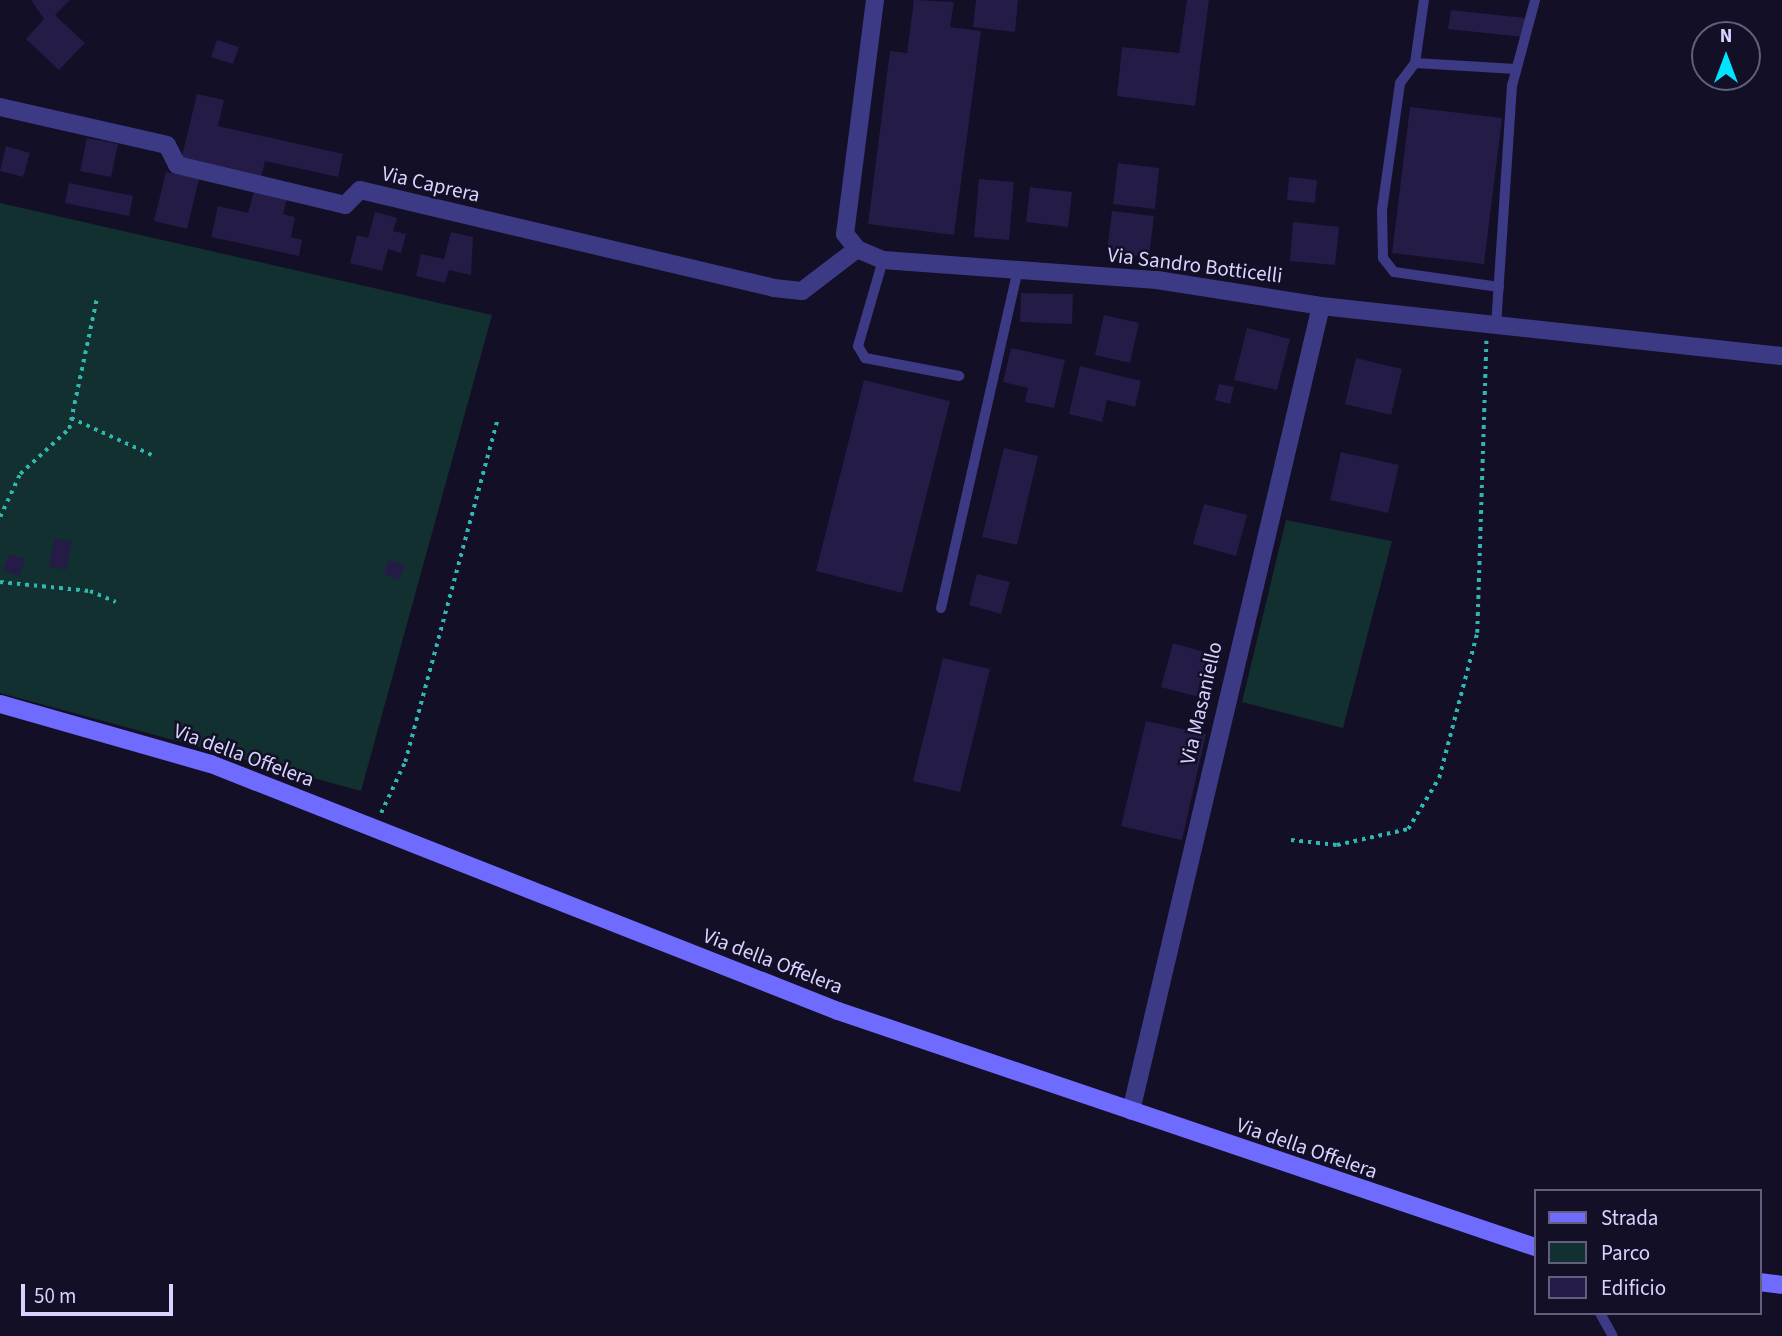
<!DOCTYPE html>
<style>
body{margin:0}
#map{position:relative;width:1782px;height:1336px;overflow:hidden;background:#130f26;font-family:"Source Sans 3",sans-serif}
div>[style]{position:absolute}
.green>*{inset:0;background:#12302f}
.building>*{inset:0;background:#241b47}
.path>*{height:3.5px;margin-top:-1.75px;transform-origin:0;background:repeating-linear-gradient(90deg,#2fb8b0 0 3.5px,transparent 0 8.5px)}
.lane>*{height:10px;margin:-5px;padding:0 5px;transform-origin:5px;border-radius:5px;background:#3d3a85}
.street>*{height:18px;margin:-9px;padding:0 9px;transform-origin:9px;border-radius:9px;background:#3d3a85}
.secondary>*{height:18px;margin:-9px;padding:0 9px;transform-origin:9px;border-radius:9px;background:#6f6bff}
span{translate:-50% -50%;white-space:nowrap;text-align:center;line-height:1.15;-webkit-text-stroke:5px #130f26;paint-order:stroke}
.street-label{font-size:21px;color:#d9d4ff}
.legend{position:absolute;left:1534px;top:1189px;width:228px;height:126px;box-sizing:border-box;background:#130f26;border:2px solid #625e7d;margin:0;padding:9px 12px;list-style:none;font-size:21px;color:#d9d4ff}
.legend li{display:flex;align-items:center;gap:14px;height:35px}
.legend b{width:35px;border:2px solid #625e7d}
.north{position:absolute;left:1691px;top:21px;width:70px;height:70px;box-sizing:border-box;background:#130f26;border:2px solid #625e7d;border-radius:50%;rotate:0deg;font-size:19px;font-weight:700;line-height:28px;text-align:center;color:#d9d4ff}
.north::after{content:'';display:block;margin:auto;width:24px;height:32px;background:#00e5ff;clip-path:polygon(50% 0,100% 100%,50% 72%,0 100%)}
.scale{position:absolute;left:21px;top:1284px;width:152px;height:32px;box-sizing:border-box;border:4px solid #d9d4ff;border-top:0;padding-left:9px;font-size:21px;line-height:24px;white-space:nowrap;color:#d9d4ff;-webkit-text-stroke:5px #130f26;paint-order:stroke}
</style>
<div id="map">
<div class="green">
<div style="clip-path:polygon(0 203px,492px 315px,361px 791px,0 693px)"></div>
<div style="clip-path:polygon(1286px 520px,1392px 541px,1343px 728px,1242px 702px)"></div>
</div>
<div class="building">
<div style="clip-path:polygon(31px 0,70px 0,55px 15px,85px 43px,59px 70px,26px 39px,44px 19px)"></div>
<div style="clip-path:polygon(914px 0,954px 2px,950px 27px,981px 31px,954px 235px,868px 224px,890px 51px,907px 53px)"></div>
<div style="clip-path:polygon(976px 0,1018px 0,1015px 32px,973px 27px)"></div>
<div style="clip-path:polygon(1187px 0,1209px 0,1195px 106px,1117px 96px,1122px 47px,1179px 53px)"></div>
<div style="clip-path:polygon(1451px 10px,1525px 18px,1523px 37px,1448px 29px)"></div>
<div style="clip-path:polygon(217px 40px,239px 47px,233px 64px,211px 57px)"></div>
<div style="clip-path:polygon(197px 94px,224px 100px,218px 126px,343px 154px,338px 177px,265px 161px,261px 178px,181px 160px)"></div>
<div style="clip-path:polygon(1410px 107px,1502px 118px,1484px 264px,1392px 253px)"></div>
<div style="clip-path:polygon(87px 138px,118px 144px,111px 177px,80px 171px)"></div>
<div style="clip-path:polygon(6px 146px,30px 153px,23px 177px,0 171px)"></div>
<div style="clip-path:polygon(1118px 163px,1159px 168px,1155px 209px,1113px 204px)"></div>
<div style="clip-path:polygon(166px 172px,199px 179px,187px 229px,154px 221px)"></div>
<div style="clip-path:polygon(1289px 177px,1317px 180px,1315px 203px,1287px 200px)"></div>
<div style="clip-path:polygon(979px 179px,1014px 182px,1009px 240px,974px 237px)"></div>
<div style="clip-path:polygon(69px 183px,133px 196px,129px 216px,65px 203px)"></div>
<div style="clip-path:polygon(1030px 187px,1072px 192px,1068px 227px,1026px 222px)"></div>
<div style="clip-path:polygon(254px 191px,287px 199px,283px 214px,295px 217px,291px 237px,302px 240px,299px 256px,211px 237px,218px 206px,248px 213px)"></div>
<div style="clip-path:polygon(1112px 211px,1154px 216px,1149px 257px,1107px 252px)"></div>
<div style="clip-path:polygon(375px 212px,397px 218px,393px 231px,406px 234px,401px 253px,388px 249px,382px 271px,350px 263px,357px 235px,368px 238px)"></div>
<div style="clip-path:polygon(1293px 222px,1339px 227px,1335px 265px,1290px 261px)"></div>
<div style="clip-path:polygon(451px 232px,473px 237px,471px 275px,449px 270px,445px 283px,416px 276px,421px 254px,444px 259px)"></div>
<div style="clip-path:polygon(1021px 293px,1073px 294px,1072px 324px,1020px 322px)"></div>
<div style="clip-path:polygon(1104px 315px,1139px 323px,1130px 363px,1095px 355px)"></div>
<div style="clip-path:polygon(1247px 328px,1290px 339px,1277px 390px,1234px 380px)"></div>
<div style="clip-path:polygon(1011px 348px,1065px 360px,1054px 408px,1025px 402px,1028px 388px,1003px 382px)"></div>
<div style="clip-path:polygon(1356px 358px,1402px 369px,1391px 415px,1345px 404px)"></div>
<div style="clip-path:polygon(1080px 366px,1141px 381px,1135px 407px,1107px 400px,1102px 422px,1069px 414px)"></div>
<div style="clip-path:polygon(864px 380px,950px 401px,902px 593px,816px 571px)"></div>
<div style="clip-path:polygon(1219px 384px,1234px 387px,1230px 404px,1215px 400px)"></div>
<div style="clip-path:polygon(1004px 448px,1038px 456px,1017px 545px,982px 537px)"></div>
<div style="clip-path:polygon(1341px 452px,1399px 465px,1388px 513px,1330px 500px)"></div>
<div style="clip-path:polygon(1204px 504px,1247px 515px,1236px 556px,1193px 544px)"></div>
<div style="clip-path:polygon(55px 538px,72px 542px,66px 570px,49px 566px)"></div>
<div style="clip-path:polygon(9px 554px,25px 559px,19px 576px,3px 570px)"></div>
<div style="clip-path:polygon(389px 560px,405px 566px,399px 580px,384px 574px)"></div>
<div style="clip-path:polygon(977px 574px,1010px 582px,1001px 614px,969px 605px)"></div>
<div style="clip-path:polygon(1173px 643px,1218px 656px,1206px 699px,1161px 687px)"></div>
<div style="clip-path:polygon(943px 658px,990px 669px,960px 792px,913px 781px)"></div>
<div style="clip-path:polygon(1146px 721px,1206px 734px,1182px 840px,1121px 826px)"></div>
</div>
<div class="path">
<div style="left:71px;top:418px;width:89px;rotate:24.6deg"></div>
<div style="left:0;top:517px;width:47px;rotate:-65.1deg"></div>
<div style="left:20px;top:474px;width:67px;rotate:-42.6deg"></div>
<div style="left:69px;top:429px;width:135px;rotate:-78deg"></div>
<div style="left:0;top:582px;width:90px;rotate:5.7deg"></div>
<div style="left:90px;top:591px;width:28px;rotate:23deg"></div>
<div style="left:381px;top:813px;width:56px;rotate:-64.8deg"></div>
<div style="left:405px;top:762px;width:354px;rotate:-74.9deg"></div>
<div style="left:1291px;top:840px;width:46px;rotate:6.2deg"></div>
<div style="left:1337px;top:845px;width:73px;rotate:-12.7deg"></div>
<div style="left:1408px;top:829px;width:60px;rotate:-58.7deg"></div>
<div style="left:1439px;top:778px;width:150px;rotate:-75.3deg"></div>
<div style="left:1477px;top:633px;width:292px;rotate:-88.2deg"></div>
</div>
<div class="lane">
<div style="left:1415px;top:63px;width:64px;rotate:-81.9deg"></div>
<div style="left:883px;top:260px;width:90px;rotate:106.2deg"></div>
<div style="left:858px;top:346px;width:14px;rotate:60deg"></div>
<div style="left:865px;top:358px;width:96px;rotate:10.8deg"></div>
<div style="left:1499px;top:287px;width:106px;rotate:-171.9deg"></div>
<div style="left:1394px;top:272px;width:18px;rotate:-128deg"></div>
<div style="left:1383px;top:258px;width:48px;rotate:-91.2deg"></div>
<div style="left:1382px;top:210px;width:128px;rotate:-81.9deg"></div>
<div style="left:1400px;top:83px;width:25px;rotate:-53deg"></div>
<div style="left:1415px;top:63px;width:101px;rotate:3.4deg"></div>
<div style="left:1496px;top:326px;width:241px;rotate:-86.2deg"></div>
<div style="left:1512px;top:86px;width:89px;rotate:-75deg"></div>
<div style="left:941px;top:608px;width:347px;rotate:-77.2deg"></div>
<div style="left:1600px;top:1313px;width:26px;rotate:61deg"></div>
</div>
<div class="street">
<div style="left:875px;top:0;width:236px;rotate:97.3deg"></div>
<div style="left:845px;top:234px;width:19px;rotate:51deg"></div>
<div style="left:857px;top:249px;width:28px;rotate:23deg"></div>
<div style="left:883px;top:260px;width:275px;rotate:4.2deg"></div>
<div style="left:1157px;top:280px;width:166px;rotate:9deg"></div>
<div style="left:1321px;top:306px;width:464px;rotate:6.2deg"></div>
<div style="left:0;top:107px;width:171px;rotate:12.8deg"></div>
<div style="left:167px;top:145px;width:22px;rotate:63deg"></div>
<div style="left:177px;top:165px;width:173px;rotate:13.4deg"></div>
<div style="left:345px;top:205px;width:21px;rotate:-45deg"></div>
<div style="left:360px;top:190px;width:425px;rotate:13.3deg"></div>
<div style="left:774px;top:288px;width:28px;rotate:6deg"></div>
<div style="left:802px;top:291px;width:69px;rotate:-37.4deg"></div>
<div style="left:1131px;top:1111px;width:827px;rotate:-76.72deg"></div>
</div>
<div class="secondary">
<div style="left:0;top:704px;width:219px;rotate:15.9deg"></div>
<div style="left:211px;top:764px;width:674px;rotate:21.5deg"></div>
<div style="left:838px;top:1011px;width:736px;rotate:18.71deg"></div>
<div style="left:1759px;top:1282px;width:23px;rotate:7deg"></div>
</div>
<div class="street-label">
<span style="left:431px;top:184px;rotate:13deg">Via Caprera</span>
<span style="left:1195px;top:265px;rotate:7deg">Via Sandro Botticelli</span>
<span style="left:1201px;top:703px;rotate:-77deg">Via Masaniello</span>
<span style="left:244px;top:755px;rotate:20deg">Via della Offelera</span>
<span style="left:773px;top:961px;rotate:21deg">Via della Offelera</span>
<span style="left:1307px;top:1148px;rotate:19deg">Via della Offelera</span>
</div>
<ul class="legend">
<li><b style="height:9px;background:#6f6bff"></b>Strada</li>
<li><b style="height:19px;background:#12302f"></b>Parco</li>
<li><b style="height:19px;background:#241b47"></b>Edificio</li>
</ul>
<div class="north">N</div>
<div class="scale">50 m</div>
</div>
